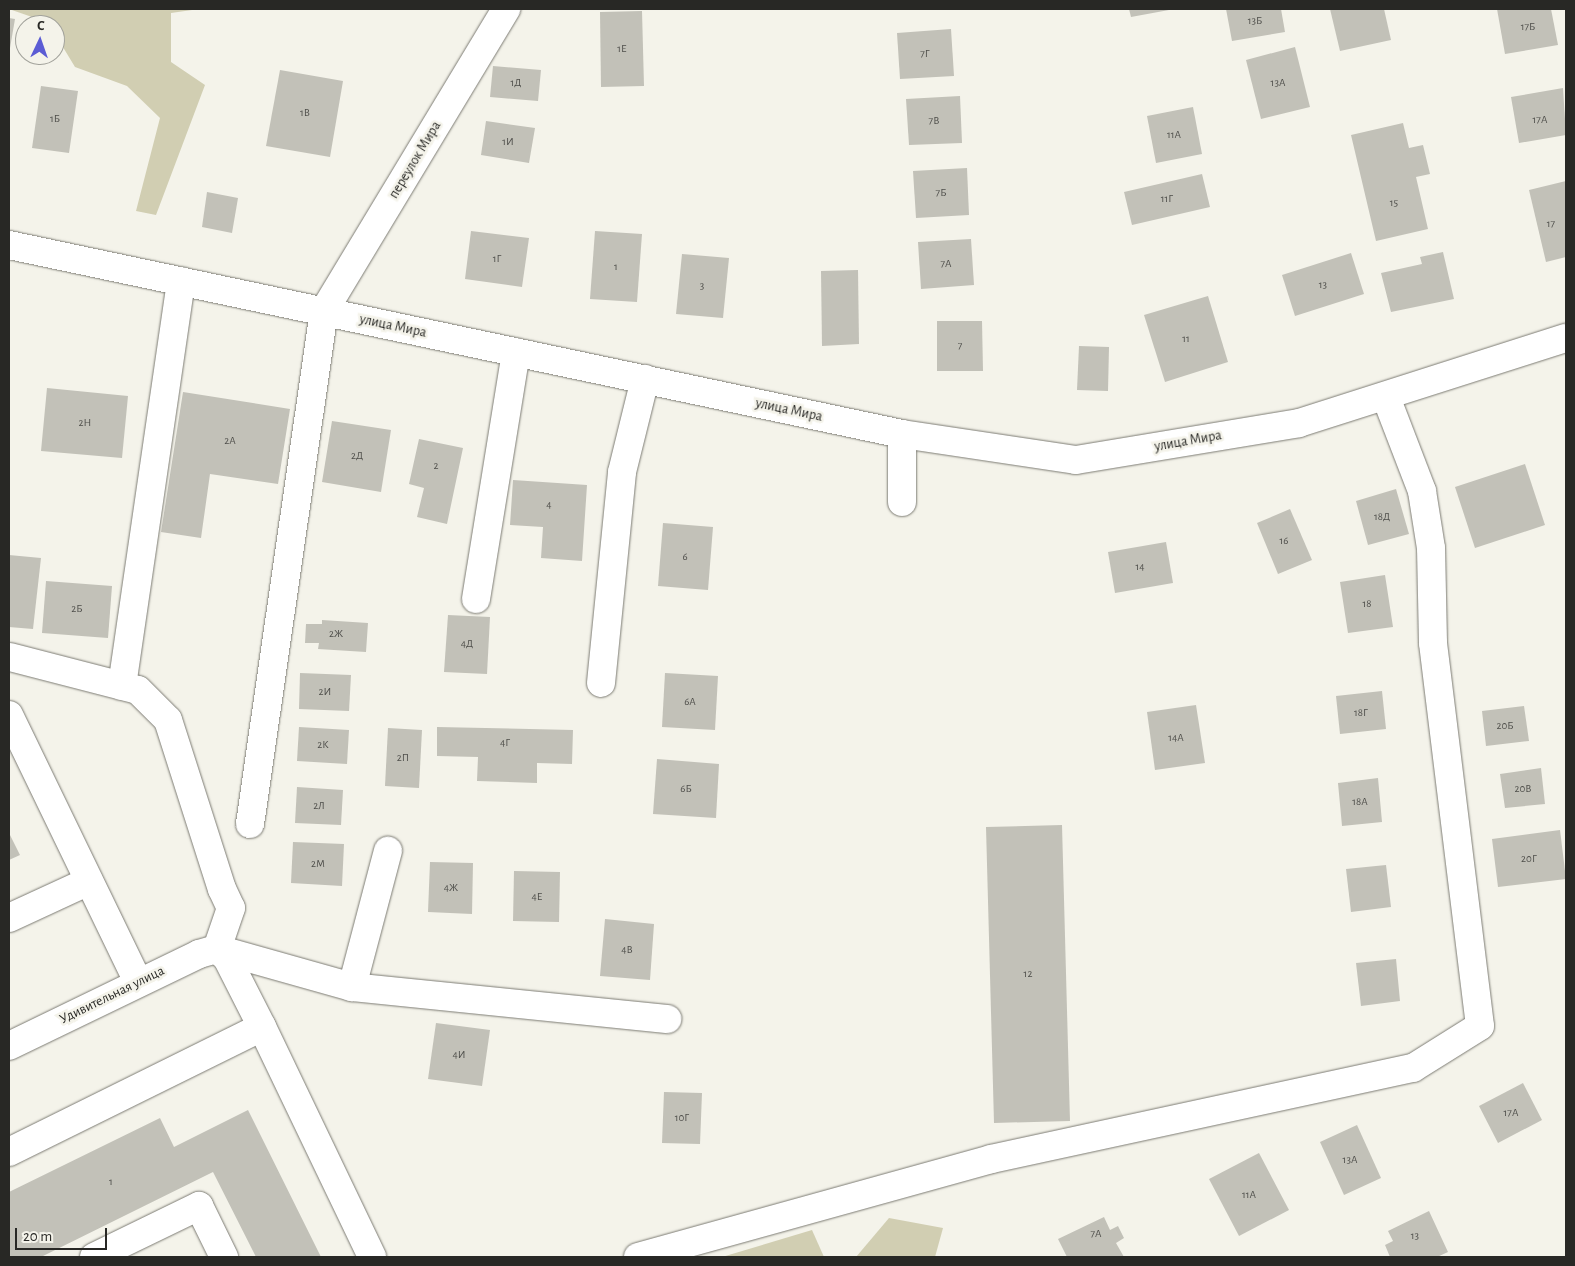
<!DOCTYPE html>
<meta charset="utf-8">
<style>
body{margin:0}
#map{position:relative;width:1575px;height:1266px;overflow:hidden;background:#f4f3ea;font-family:"Alegreya Sans",sans-serif}
div>[style]{position:absolute}
.green>*{inset:0;background:#d1ceb2}
.building>*{inset:0;background:#c2c1b8}
.roads{filter:drop-shadow(0 0 1px #7c7b73) drop-shadow(0 0 1px #7c7b73)}
.minor>*{height:28px;margin:-14px;padding:0 14px;transform-origin:14px;border-radius:14px;background:#fff}
span{translate:-50% -50%;white-space:nowrap;text-align:center;line-height:1.15;-webkit-text-stroke:5px #f4f3ea;paint-order:stroke}
.number-label{font-size:11px;color:#4e4e4a}
.number-label span{-webkit-text-stroke-width:0}
.street-label{font-size:14px;color:#282825}
.frame{position:absolute;inset:0;border:10px solid #282825;pointer-events:none}
.north{position:absolute;left:15px;top:15px;width:50px;height:50px;box-sizing:border-box;background:#f4f3ea;border:1px solid #a2a29b;border-radius:50%;rotate:3deg;font-size:14px;font-weight:700;line-height:20px;text-align:center;color:#282825}
.north::after{content:'';display:block;margin:auto;width:18px;height:22px;background:#5b5cd4;clip-path:polygon(50% 0,100% 100%,50% 72%,0 100%)}
.scale{position:absolute;left:15px;top:1228px;width:92px;height:22px;box-sizing:border-box;border:2px solid #282825;border-top:0;padding-left:6px;font-size:15px;line-height:18px;white-space:nowrap;color:#282825;-webkit-text-stroke:4px #f4f3ea;paint-order:stroke}
</style>
<div id="map">
<div class="green">
<div style="clip-path:polygon(9px 9px,199px 9px,171px 13px,171px 62px,205px 85px,156px 215px,136px 211px,160px 118px,127px 86px,75px 67px,55px 34px,55px 25px)"></div>
<div style="clip-path:polygon(889px 1218px,943px 1228px,935px 1257px,856px 1257px)"></div>
<div style="clip-path:polygon(812px 1230px,824px 1257px,722px 1257px)"></div>
</div>
<div class="building">
<div style="clip-path:polygon(1129px 9px,1169px 9px,1169px 10px,1131px 17px)"></div>
<div style="clip-path:polygon(1226px 9px,1281px 9px,1285px 32px,1232px 41px)"></div>
<div style="clip-path:polygon(1330px 9px,1384px 9px,1391px 40px,1340px 51px)"></div>
<div style="clip-path:polygon(1497px 9px,1551px 9px,1558px 45px,1505px 54px)"></div>
<div style="clip-path:polygon(642px 11px,644px 86px,601px 87px,600px 12px)"></div>
<div style="clip-path:polygon(9px 18px,15px 19px,10px 48px,9px 48px)"></div>
<div style="clip-path:polygon(951px 29px,954px 76px,900px 79px,897px 33px)"></div>
<div style="clip-path:polygon(1295px 47px,1310px 107px,1261px 119px,1246px 60px)"></div>
<div style="clip-path:polygon(493px 66px,541px 70px,538px 101px,490px 97px)"></div>
<div style="clip-path:polygon(280px 70px,343px 81px,330px 157px,266px 146px)"></div>
<div style="clip-path:polygon(41px 86px,78px 91px,69px 153px,32px 148px)"></div>
<div style="clip-path:polygon(1563px 88px,1566px 135px,1519px 143px,1511px 97px)"></div>
<div style="clip-path:polygon(960px 96px,962px 143px,909px 145px,906px 99px)"></div>
<div style="clip-path:polygon(1193px 107px,1202px 154px,1156px 163px,1147px 116px)"></div>
<div style="clip-path:polygon(486px 121px,535px 128px,529px 163px,481px 155px)"></div>
<div style="clip-path:polygon(1403px 123px,1409px 148px,1423px 145px,1430px 174px,1416px 177px,1428px 229px,1376px 241px,1351px 135px)"></div>
<div style="clip-path:polygon(967px 168px,969px 215px,916px 218px,913px 171px)"></div>
<div style="clip-path:polygon(1202px 174px,1210px 207px,1132px 225px,1124px 192px)"></div>
<div style="clip-path:polygon(1566px 181px,1566px 257px,1546px 262px,1529px 190px)"></div>
<div style="clip-path:polygon(207px 192px,238px 198px,232px 233px,202px 227px)"></div>
<div style="clip-path:polygon(471px 231px,529px 238px,522px 287px,465px 279px)"></div>
<div style="clip-path:polygon(595px 231px,642px 234px,637px 302px,590px 299px)"></div>
<div style="clip-path:polygon(971px 239px,974px 285px,921px 289px,918px 242px)"></div>
<div style="clip-path:polygon(1443px 252px,1454px 299px,1391px 312px,1381px 273px,1422px 264px,1420px 257px)"></div>
<div style="clip-path:polygon(1351px 253px,1364px 294px,1295px 316px,1282px 275px)"></div>
<div style="clip-path:polygon(682px 254px,729px 258px,723px 318px,676px 314px)"></div>
<div style="clip-path:polygon(858px 270px,859px 344px,822px 346px,821px 271px)"></div>
<div style="clip-path:polygon(1208px 296px,1228px 362px,1165px 382px,1144px 315px)"></div>
<div style="clip-path:polygon(937px 321px,982px 321px,983px 371px,937px 371px)"></div>
<div style="clip-path:polygon(1079px 346px,1109px 347px,1108px 391px,1077px 390px)"></div>
<div style="clip-path:polygon(47px 388px,128px 396px,122px 458px,41px 451px)"></div>
<div style="clip-path:polygon(183px 392px,290px 409px,278px 484px,210px 474px,201px 538px,161px 532px)"></div>
<div style="clip-path:polygon(332px 421px,391px 430px,381px 492px,322px 482px)"></div>
<div style="clip-path:polygon(419px 439px,463px 448px,447px 524px,417px 517px,424px 488px,409px 484px)"></div>
<div style="clip-path:polygon(1525px 464px,1545px 525px,1475px 548px,1455px 487px)"></div>
<div style="clip-path:polygon(513px 480px,587px 485px,582px 561px,541px 558px,543px 527px,510px 525px)"></div>
<div style="clip-path:polygon(1396px 489px,1409px 534px,1368px 545px,1356px 501px)"></div>
<div style="clip-path:polygon(1290px 509px,1312px 560px,1278px 574px,1257px 523px)"></div>
<div style="clip-path:polygon(663px 523px,713px 527px,708px 590px,658px 586px)"></div>
<div style="clip-path:polygon(1166px 542px,1173px 583px,1115px 593px,1108px 552px)"></div>
<div style="clip-path:polygon(9px 555px,41px 558px,33px 629px,9px 627px)"></div>
<div style="clip-path:polygon(1385px 575px,1393px 627px,1348px 633px,1340px 582px)"></div>
<div style="clip-path:polygon(46px 581px,112px 586px,108px 638px,42px 633px)"></div>
<div style="clip-path:polygon(448px 615px,490px 617px,487px 674px,444px 672px)"></div>
<div style="clip-path:polygon(322px 620px,368px 623px,366px 652px,318px 649px,319px 643px,305px 643px,306px 624px,322px 624px)"></div>
<div style="clip-path:polygon(300px 673px,351px 675px,349px 711px,299px 709px)"></div>
<div style="clip-path:polygon(665px 673px,718px 676px,715px 730px,662px 727px)"></div>
<div style="clip-path:polygon(1382px 691px,1386px 729px,1340px 734px,1336px 696px)"></div>
<div style="clip-path:polygon(1196px 705px,1205px 763px,1155px 770px,1147px 712px)"></div>
<div style="clip-path:polygon(1524px 706px,1529px 741px,1486px 746px,1482px 711px)"></div>
<div style="clip-path:polygon(299px 727px,349px 730px,347px 764px,297px 761px)"></div>
<div style="clip-path:polygon(437px 727px,573px 730px,572px 764px,537px 763px,537px 783px,477px 781px,478px 757px,437px 756px)"></div>
<div style="clip-path:polygon(388px 728px,422px 730px,419px 788px,385px 786px)"></div>
<div style="clip-path:polygon(657px 759px,719px 764px,716px 818px,653px 814px)"></div>
<div style="clip-path:polygon(1541px 768px,1545px 804px,1505px 808px,1500px 774px)"></div>
<div style="clip-path:polygon(1378px 778px,1382px 822px,1342px 826px,1338px 783px)"></div>
<div style="clip-path:polygon(297px 787px,343px 790px,341px 825px,295px 823px)"></div>
<div style="clip-path:polygon(1062px 825px,1070px 1121px,994px 1123px,986px 827px)"></div>
<div style="clip-path:polygon(1560px 830px,1566px 879px,1498px 887px,1492px 839px)"></div>
<div style="clip-path:polygon(9px 833px,20px 855px,9px 860px)"></div>
<div style="clip-path:polygon(293px 842px,344px 844px,342px 886px,291px 883px)"></div>
<div style="clip-path:polygon(430px 862px,473px 863px,472px 914px,428px 912px)"></div>
<div style="clip-path:polygon(1386px 865px,1391px 907px,1351px 912px,1346px 869px)"></div>
<div style="clip-path:polygon(514px 871px,560px 872px,559px 922px,513px 921px)"></div>
<div style="clip-path:polygon(605px 919px,654px 924px,650px 980px,600px 976px)"></div>
<div style="clip-path:polygon(1396px 959px,1400px 1001px,1361px 1006px,1356px 963px)"></div>
<div style="clip-path:polygon(436px 1023px,490px 1030px,482px 1086px,428px 1079px)"></div>
<div style="clip-path:polygon(1523px 1083px,1542px 1120px,1498px 1143px,1479px 1106px)"></div>
<div style="clip-path:polygon(664px 1092px,702px 1093px,700px 1144px,662px 1143px)"></div>
<div style="clip-path:polygon(248px 1110px,321px 1257px,256px 1257px,213px 1172px,41px 1257px,9px 1257px,9px 1192px,160px 1118px,174px 1147px)"></div>
<div style="clip-path:polygon(1357px 1125px,1381px 1178px,1344px 1195px,1320px 1142px)"></div>
<div style="clip-path:polygon(1259px 1153px,1289px 1210px,1239px 1236px,1209px 1179px)"></div>
<div style="clip-path:polygon(1429px 1211px,1448px 1252px,1437px 1257px,1390px 1257px,1385px 1245px,1393px 1241px,1388px 1231px)"></div>
<div style="clip-path:polygon(1104px 1217px,1110px 1230px,1118px 1226px,1124px 1238px,1116px 1243px,1124px 1257px,1067px 1257px,1058px 1239px)"></div>
</div>
<div class="roads">
<div class="minor">
<div style="left:9px;top:245px;width:913px;rotate:11.95deg"></div>
<div style="left:902px;top:434px;width:176px;rotate:8.5deg"></div>
<div style="left:1076px;top:460px;width:226px;rotate:-9.4deg"></div>
<div style="left:1299px;top:423px;width:280px;rotate:-17.7deg"></div>
<div style="left:902px;top:434px;width:68px;rotate:90deg"></div>
<div style="left:476px;top:599px;width:250px;rotate:-80.8deg"></div>
<div style="left:10px;top:657px;width:132px;rotate:14.5deg"></div>
<div style="left:138px;top:690px;width:42px;rotate:45deg"></div>
<div style="left:168px;top:720px;width:177px;rotate:72.3deg"></div>
<div style="left:222px;top:889px;width:21px;rotate:65deg"></div>
<div style="left:231px;top:908px;width:43px;rotate:108.9deg"></div>
<div style="left:601px;top:683px;width:212px;rotate:-84.3deg"></div>
<div style="left:622px;top:472px;width:96px;rotate:-76.1deg"></div>
<div style="left:122px;top:686px;width:409px;rotate:-81.7deg"></div>
<div style="left:9px;top:715px;width:297px;rotate:64.2deg"></div>
<div style="left:250px;top:824px;width:518px;rotate:-81.79deg"></div>
<div style="left:324px;top:311px;width:353px;rotate:-58.9deg"></div>
<div style="left:9px;top:918px;width:88px;rotate:-24.8deg"></div>
<div style="left:217px;top:949px;width:13px;rotate:42deg"></div>
<div style="left:227px;top:958px;width:77px;rotate:63.1deg"></div>
<div style="left:262px;top:1027px;width:255px;rotate:64.4deg"></div>
<div style="left:352px;top:987px;width:141px;rotate:-75.2deg"></div>
<div style="left:9px;top:1046px;width:211px;rotate:-25.8deg"></div>
<div style="left:199px;top:954px;width:19px;rotate:-16deg"></div>
<div style="left:217px;top:949px;width:140px;rotate:15.7deg"></div>
<div style="left:352px;top:987px;width:317px;rotate:5.8deg"></div>
<div style="left:9px;top:1152px;width:282px;rotate:-26.3deg"></div>
<div style="left:94px;top:1257px;width:117px;rotate:-25.9deg"></div>
<div style="left:199px;top:1206px;width:57px;rotate:63.9deg"></div>
<div style="left:638px;top:1257px;width:366px;rotate:-15.5deg"></div>
<div style="left:991px;top:1159px;width:432px;rotate:-12.2deg"></div>
<div style="left:1413px;top:1068px;width:79px;rotate:-32.1deg"></div>
<div style="left:1480px;top:1026px;width:386px;rotate:-97deg"></div>
<div style="left:1433px;top:643px;width:95px;rotate:-91.2deg"></div>
<div style="left:1431px;top:548px;width:58px;rotate:-99deg"></div>
<div style="left:1422px;top:491px;width:101px;rotate:-111deg"></div>
</div>
</div>
<div class="number-label">
<span style="left:1255px;top:21px">13Б</span>
<span style="left:1528px;top:27px">17Б</span>
<span style="left:622px;top:49px">1Е</span>
<span style="left:925px;top:54px">7Г</span>
<span style="left:516px;top:83px">1Д</span>
<span style="left:1278px;top:83px">13А</span>
<span style="left:305px;top:113px">1В</span>
<span style="left:55px;top:119px">1Б</span>
<span style="left:1540px;top:120px">17А</span>
<span style="left:934px;top:121px">7В</span>
<span style="left:1174px;top:135px">11А</span>
<span style="left:508px;top:142px">1И</span>
<span style="left:941px;top:193px">7Б</span>
<span style="left:1167px;top:199px">11Г</span>
<span style="left:1394px;top:203px">15</span>
<span style="left:1551px;top:224px">17</span>
<span style="left:497px;top:259px">1Г</span>
<span style="left:946px;top:264px">7А</span>
<span style="left:616px;top:267px">1</span>
<span style="left:1323px;top:285px">13</span>
<span style="left:702px;top:286px">3</span>
<span style="left:1186px;top:339px">11</span>
<span style="left:960px;top:346px">7</span>
<span style="left:85px;top:423px">2Н</span>
<span style="left:230px;top:441px">2А</span>
<span style="left:357px;top:456px">2Д</span>
<span style="left:436px;top:466px">2</span>
<span style="left:549px;top:505px">4</span>
<span style="left:1382px;top:517px">18Д</span>
<span style="left:1284px;top:541px">16</span>
<span style="left:685px;top:557px">6</span>
<span style="left:1140px;top:567px">14</span>
<span style="left:1367px;top:604px">18</span>
<span style="left:77px;top:609px">2Б</span>
<span style="left:336px;top:634px">2Ж</span>
<span style="left:467px;top:644px">4Д</span>
<span style="left:325px;top:692px">2И</span>
<span style="left:690px;top:702px">6А</span>
<span style="left:1361px;top:713px">18Г</span>
<span style="left:1505px;top:726px">20Б</span>
<span style="left:1176px;top:738px">14А</span>
<span style="left:505px;top:743px">4Г</span>
<span style="left:323px;top:745px">2К</span>
<span style="left:403px;top:758px">2П</span>
<span style="left:686px;top:789px">6Б</span>
<span style="left:1523px;top:789px">20В</span>
<span style="left:1360px;top:802px">18А</span>
<span style="left:319px;top:806px">2Л</span>
<span style="left:1529px;top:859px">20Г</span>
<span style="left:318px;top:864px">2М</span>
<span style="left:451px;top:888px">4Ж</span>
<span style="left:537px;top:897px">4Е</span>
<span style="left:627px;top:950px">4В</span>
<span style="left:1028px;top:974px">12</span>
<span style="left:459px;top:1055px">4И</span>
<span style="left:1511px;top:1113px">17А</span>
<span style="left:682px;top:1118px">10Г</span>
<span style="left:1350px;top:1160px">13А</span>
<span style="left:111px;top:1182px">1</span>
<span style="left:1249px;top:1195px">11А</span>
<span style="left:1096px;top:1234px">7А</span>
<span style="left:1415px;top:1236px">13</span>
</div>
<div class="street-label">
<span style="left:415px;top:160px;rotate:-59deg">переулок Мира</span>
<span style="left:393px;top:326px;rotate:12deg">улица Мира</span>
<span style="left:789px;top:410px;rotate:12deg">улица Мира</span>
<span style="left:1188px;top:441px;rotate:-10deg">улица Мира</span>
<span style="left:112px;top:995px;rotate:-26deg">Удивительная улица</span>
</div>
<div class="frame"></div>
<div class="north">С</div>
<div class="scale">20 m</div>
</div>
